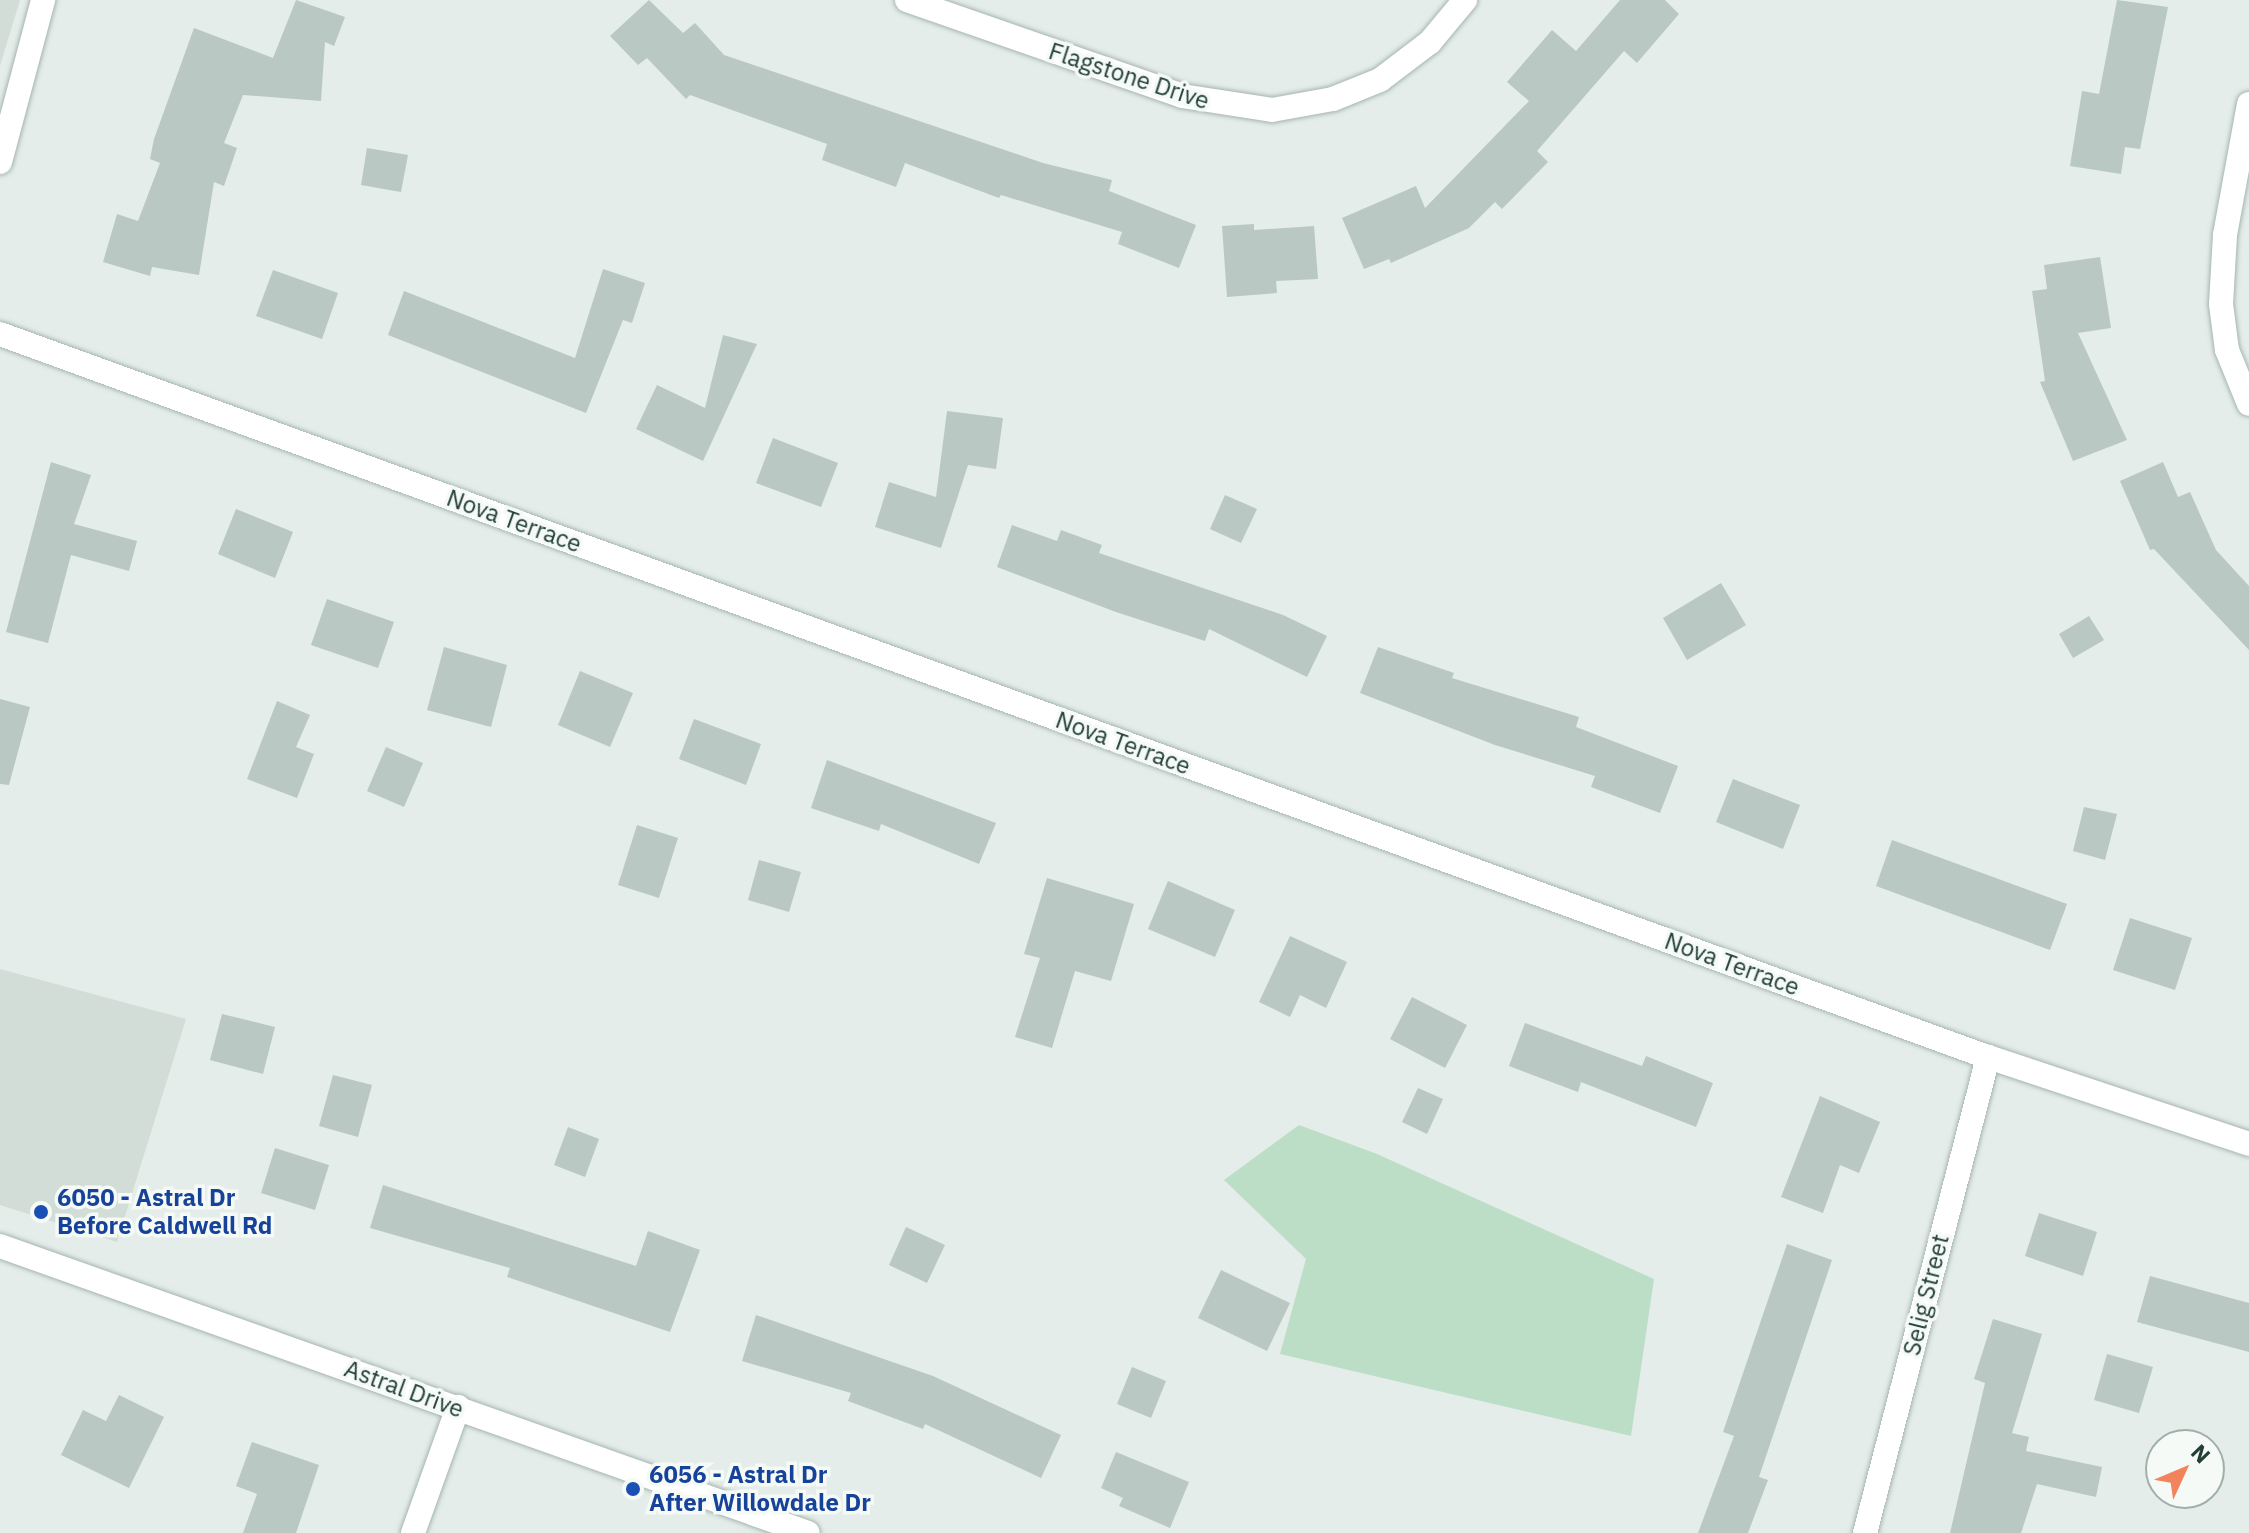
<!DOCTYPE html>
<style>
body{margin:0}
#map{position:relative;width:2249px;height:1533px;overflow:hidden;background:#e4ede9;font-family:"IBM Plex Sans",sans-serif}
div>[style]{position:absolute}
.built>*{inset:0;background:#d2ddd8}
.green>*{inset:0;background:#bddec6}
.building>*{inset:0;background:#b9c8c2}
.roads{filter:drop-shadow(0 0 2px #a6b5b0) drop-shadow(0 0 2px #a6b5b0)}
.street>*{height:24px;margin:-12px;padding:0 12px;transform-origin:12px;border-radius:12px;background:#fff}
.secondary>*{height:24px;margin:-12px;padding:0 12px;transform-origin:12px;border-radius:12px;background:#fff}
.dots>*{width:22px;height:22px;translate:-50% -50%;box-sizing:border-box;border:4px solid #f5faf7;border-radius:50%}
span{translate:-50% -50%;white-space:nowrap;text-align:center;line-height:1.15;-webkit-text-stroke:7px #f5faf7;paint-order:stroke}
.street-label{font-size:24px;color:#233f38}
.transit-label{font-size:24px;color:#164399;font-weight:700}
.left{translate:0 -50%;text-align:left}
.north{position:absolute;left:2145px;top:1429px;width:80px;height:80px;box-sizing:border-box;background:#f5faf7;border:2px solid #a1afab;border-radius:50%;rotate:46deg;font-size:22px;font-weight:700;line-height:32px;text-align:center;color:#233f38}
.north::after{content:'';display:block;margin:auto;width:28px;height:36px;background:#f2835d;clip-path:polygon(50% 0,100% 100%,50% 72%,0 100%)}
</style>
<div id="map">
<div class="built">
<div style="clip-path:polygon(0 0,20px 0,0 66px)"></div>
<div style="clip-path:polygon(0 969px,186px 1019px,117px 1242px,0 1205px)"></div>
</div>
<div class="green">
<div style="clip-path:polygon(1299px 1125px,1377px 1154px,1654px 1279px,1631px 1436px,1280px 1354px,1306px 1259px,1224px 1180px)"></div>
</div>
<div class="building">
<div style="clip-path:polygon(296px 0,345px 17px,334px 46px,325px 42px,321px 101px,243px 95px,224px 143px,237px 148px,224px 186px,214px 182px,199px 275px,152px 267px,150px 276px,103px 262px,117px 214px,138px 221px,160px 163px,150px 159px,154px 139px,194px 28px,273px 58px)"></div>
<div style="clip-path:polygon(649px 0,683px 33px,695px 23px,724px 55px,1043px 163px,1112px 180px,1109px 191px,1196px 225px,1179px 268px,1118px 244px,1122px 232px,1001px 195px,999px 198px,905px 163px,896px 187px,822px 160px,827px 144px,690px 95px,686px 99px,647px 58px,638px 65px,610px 36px)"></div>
<div style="clip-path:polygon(1620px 0,1665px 0,1679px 14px,1637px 63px,1624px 51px,1537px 151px,1548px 162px,1502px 209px,1495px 202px,1469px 228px,1391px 263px,1389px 259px,1364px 269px,1342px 218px,1416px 186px,1425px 208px,1529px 101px,1507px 82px,1552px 30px,1576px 51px)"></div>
<div style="clip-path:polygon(2117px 0,2168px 7px,2140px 149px,2125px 147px,2121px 174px,2070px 166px,2082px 91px,2099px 94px)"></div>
<div style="clip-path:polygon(367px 148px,408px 155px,401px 192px,361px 185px)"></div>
<div style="clip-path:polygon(1254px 224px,1254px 230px,1314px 226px,1318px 279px,1276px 281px,1277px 293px,1227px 297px,1222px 226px)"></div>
<div style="clip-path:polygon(2100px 257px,2111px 328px,2078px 333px,2127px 440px,2073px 461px,2040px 382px,2045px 381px,2032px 291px,2047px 289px,2044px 265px)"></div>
<div style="clip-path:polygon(603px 269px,645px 283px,632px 323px,623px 320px,586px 413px,388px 335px,404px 291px,575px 358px)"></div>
<div style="clip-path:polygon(273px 270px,338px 293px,322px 339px,256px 316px)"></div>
<div style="clip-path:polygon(723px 335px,757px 344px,703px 461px,636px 429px,657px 385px,705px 408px)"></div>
<div style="clip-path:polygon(947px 411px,1003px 418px,996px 469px,968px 465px,941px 548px,875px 527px,889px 482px,936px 497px)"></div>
<div style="clip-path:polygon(773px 438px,838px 463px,821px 507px,756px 483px)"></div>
<div style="clip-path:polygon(51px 462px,91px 475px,74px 524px,137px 541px,129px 571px,71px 555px,48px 643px,6px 632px)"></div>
<div style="clip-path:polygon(2163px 462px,2178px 497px,2190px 492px,2216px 550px,2249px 586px,2249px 650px,2154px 549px,2150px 550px,2120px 481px)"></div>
<div style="clip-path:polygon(1225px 495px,1257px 509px,1241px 543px,1210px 529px)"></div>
<div style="clip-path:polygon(236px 509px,293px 532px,275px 578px,218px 554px)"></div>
<div style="clip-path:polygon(1012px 525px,1057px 541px,1061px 530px,1102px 545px,1099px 553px,1283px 615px,1327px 636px,1307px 677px,1209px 629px,1205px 641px,1116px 612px,997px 567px)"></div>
<div style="clip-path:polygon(1721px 583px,1746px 625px,1687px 660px,1663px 618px)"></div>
<div style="clip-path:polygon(327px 599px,394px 622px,378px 668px,311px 645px)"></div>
<div style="clip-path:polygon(2089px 616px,2104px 640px,2073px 658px,2059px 634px)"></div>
<div style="clip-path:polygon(444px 647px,507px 665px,491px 727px,427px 710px)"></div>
<div style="clip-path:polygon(1378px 647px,1454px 673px,1452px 678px,1579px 717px,1576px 727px,1678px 766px,1660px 813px,1591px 787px,1595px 776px,1495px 745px,1360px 693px)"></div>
<div style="clip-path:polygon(580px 671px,633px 693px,610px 747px,558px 725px)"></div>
<div style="clip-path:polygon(0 699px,30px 707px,9px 785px,0 784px)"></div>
<div style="clip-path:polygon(277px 701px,310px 715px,296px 747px,314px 754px,297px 798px,247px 779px)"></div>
<div style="clip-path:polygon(694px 719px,761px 744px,746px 785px,679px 759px)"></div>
<div style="clip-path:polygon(386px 747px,423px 763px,404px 807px,367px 791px)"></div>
<div style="clip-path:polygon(827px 760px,996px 823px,979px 864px,881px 824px,879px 831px,811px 808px)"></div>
<div style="clip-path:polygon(1733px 779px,1800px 805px,1783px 849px,1716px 822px)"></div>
<div style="clip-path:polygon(2084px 807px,2117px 814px,2105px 860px,2073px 851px)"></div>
<div style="clip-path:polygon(637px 825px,678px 838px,659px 898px,618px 885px)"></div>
<div style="clip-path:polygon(1892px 840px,2067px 904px,2050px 950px,1876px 886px)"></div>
<div style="clip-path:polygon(759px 860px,801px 872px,789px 912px,748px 900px)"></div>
<div style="clip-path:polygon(1047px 878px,1134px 904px,1111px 981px,1075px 971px,1052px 1048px,1015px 1037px,1040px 958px,1024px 954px)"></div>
<div style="clip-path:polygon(1168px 881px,1235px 910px,1215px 957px,1148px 929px)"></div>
<div style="clip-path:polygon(2130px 918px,2192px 938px,2175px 990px,2113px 970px)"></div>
<div style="clip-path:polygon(1290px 936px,1347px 962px,1326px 1008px,1300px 995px,1290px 1017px,1259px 1002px)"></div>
<div style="clip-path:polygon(1412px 997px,1467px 1025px,1445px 1068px,1390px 1039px)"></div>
<div style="clip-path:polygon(222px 1014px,275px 1027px,263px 1074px,210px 1060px)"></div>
<div style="clip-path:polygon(1525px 1023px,1642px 1066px,1646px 1056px,1713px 1083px,1696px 1127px,1581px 1082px,1578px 1092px,1509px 1066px)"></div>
<div style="clip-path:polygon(333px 1075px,372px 1085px,358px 1137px,319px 1126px)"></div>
<div style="clip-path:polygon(1418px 1088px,1443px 1099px,1427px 1134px,1402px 1122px)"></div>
<div style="clip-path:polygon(1820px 1096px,1880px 1122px,1859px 1173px,1840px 1165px,1823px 1213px,1781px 1197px)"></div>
<div style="clip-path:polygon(568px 1127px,599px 1139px,585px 1177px,554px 1165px)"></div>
<div style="clip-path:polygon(275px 1148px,329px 1165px,315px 1210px,261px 1193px)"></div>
<div style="clip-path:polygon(383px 1185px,636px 1266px,648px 1231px,700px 1250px,670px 1332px,507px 1277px,510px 1268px,370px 1228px)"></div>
<div style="clip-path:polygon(2039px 1213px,2097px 1232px,2083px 1276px,2025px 1256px)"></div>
<div style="clip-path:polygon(906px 1227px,945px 1245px,927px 1283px,889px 1265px)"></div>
<div style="clip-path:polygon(1787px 1244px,1832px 1260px,1759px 1477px,1768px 1480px,1748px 1533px,1698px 1533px,1734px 1436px,1723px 1432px)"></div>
<div style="clip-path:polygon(1221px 1270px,1290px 1303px,1267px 1351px,1198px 1318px)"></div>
<div style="clip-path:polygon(2150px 1276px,2249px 1303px,2249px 1352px,2137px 1322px)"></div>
<div style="clip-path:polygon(756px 1315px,933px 1376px,1061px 1435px,1041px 1478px,925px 1424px,923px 1429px,848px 1401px,851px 1393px,742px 1361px)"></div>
<div style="clip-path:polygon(1993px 1319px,2042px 1334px,2012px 1433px,2029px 1437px,2026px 1451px,2102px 1467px,2096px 1497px,2037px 1484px,2021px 1533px,1950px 1533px,1985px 1383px,1974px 1379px)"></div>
<div style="clip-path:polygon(2107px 1354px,2153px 1367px,2139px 1413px,2094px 1400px)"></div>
<div style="clip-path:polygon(1132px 1367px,1166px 1381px,1151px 1418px,1117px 1404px)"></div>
<div style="clip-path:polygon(119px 1395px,164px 1417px,129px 1488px,61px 1455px,83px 1410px,106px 1421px)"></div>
<div style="clip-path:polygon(252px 1442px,319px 1465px,296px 1533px,243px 1533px,257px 1494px,236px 1486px)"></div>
<div style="clip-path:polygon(1116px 1452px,1189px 1482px,1170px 1528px,1119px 1506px,1123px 1498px,1101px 1488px)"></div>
</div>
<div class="roads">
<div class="street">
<div style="left:907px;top:0;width:291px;rotate:19.2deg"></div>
<div style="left:1182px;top:96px;width:91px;rotate:8.8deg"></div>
<div style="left:1272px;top:110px;width:62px;rotate:-10.2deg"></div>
<div style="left:1333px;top:99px;width:51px;rotate:-22deg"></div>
<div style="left:1380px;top:80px;width:63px;rotate:-37.2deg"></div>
<div style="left:1430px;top:42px;width:55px;rotate:-50.2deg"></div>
<div style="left:2249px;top:104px;width:133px;rotate:100.4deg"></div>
<div style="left:2225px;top:235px;width:69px;rotate:93.3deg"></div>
<div style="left:2221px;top:304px;width:46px;rotate:82.6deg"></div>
<div style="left:2227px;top:350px;width:58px;rotate:67.8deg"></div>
<div style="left:0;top:334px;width:2115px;rotate:19.99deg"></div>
<div style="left:1988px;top:1057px;width:275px;rotate:18.4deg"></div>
<div style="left:0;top:1246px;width:857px;rotate:19.55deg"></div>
<div style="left:413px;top:1533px;width:134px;rotate:-70.3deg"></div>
<div style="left:1865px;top:1533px;width:492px;rotate:-75.5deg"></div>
</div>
<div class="secondary">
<div style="left:0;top:162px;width:168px;rotate:-75.1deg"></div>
</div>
</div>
<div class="dots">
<div style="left:41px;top:1212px;background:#1a4fb4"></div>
<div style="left:633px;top:1489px;background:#1a4fb4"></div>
</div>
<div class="street-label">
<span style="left:1129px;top:76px;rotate:18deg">Flagstone Drive</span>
<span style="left:514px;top:521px;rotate:20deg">Nova Terrace</span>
<span style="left:1123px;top:743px;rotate:20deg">Nova Terrace</span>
<span style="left:1732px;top:964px;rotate:20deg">Nova Terrace</span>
<span style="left:1926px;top:1295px;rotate:-76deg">Selig Street</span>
<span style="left:404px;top:1389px;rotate:20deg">Astral Drive</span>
</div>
<div class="transit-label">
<span class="left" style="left:57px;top:1212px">6050 - Astral Dr<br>Before Caldwell Rd</span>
<span class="left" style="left:649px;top:1489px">6056 - Astral Dr<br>After Willowdale Dr</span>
</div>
<div class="north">N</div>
</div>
